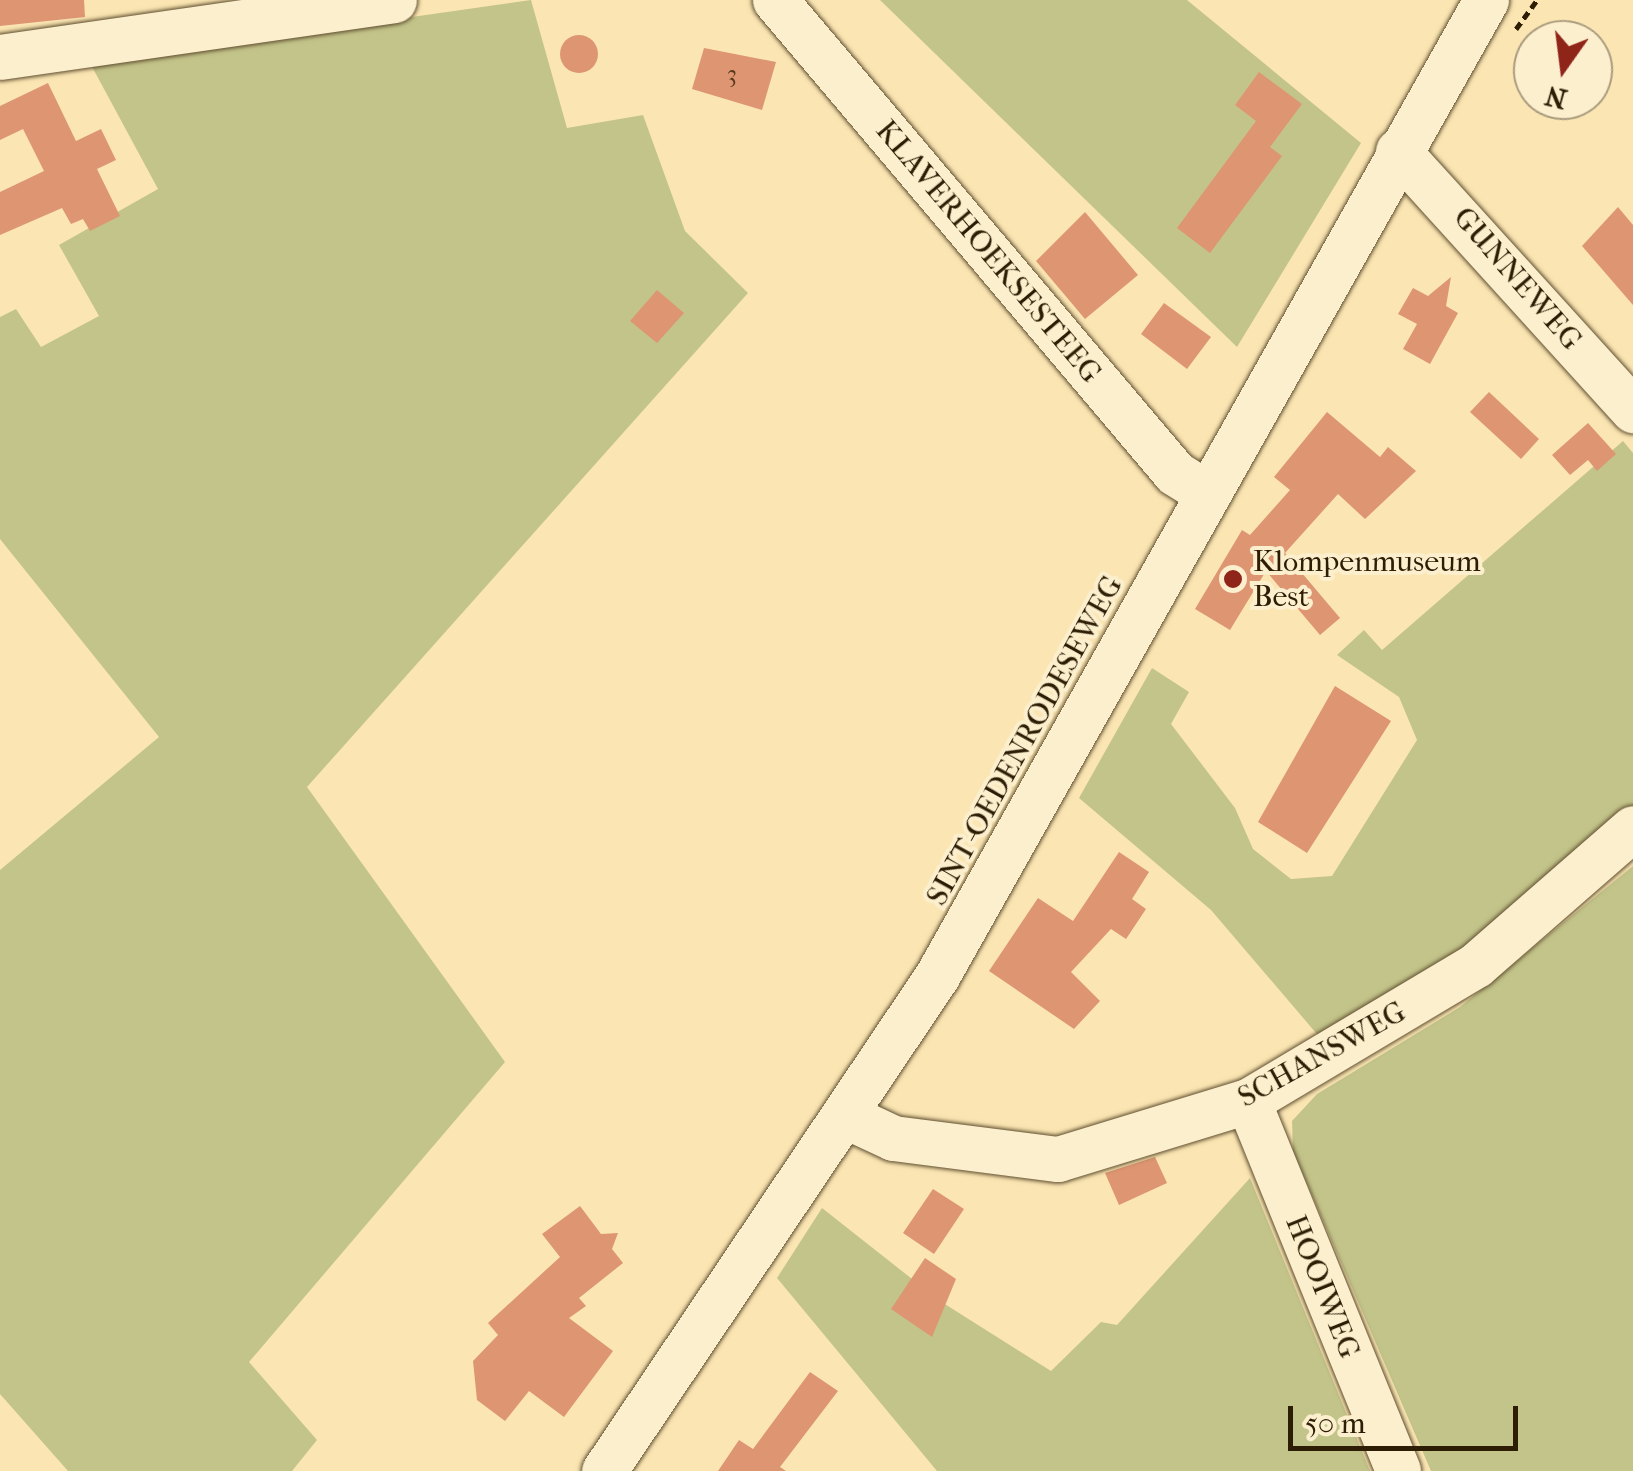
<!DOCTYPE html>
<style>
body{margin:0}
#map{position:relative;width:1633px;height:1471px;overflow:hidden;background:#fbe6b3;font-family:"IM FELL French Canon",serif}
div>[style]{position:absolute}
.green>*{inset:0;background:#c3c48a}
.building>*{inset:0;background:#dd9572}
.round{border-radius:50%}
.path>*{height:5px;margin-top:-2.5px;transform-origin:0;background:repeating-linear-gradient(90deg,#2d1d04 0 8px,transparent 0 13px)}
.roads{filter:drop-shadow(0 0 2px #604f30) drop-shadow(0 0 2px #604f30)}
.minor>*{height:45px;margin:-22.5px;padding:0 22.5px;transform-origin:22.5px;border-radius:22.5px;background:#fcefce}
.dots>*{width:28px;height:28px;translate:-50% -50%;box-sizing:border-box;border:5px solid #fcefce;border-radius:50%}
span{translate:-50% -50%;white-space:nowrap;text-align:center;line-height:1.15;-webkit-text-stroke:8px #fcefce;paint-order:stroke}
.number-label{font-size:25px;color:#593b20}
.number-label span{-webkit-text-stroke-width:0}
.street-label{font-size:30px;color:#2d1d04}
.poi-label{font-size:30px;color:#2d1d04}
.left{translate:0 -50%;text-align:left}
.north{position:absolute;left:1513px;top:20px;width:100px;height:100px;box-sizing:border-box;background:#fcefce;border:2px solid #a99b7d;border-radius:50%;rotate:194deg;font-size:28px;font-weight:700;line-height:40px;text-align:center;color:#2d1d04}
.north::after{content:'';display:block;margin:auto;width:35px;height:45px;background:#8f2418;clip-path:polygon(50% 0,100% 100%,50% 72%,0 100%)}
.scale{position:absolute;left:1288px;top:1406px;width:230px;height:45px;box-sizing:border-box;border:5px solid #2d1d04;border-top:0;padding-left:12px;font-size:30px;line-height:35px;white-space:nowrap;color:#2d1d04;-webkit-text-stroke:8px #fcefce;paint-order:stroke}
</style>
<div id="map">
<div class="green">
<div style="clip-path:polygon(531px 0,567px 128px,643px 115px,685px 231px,748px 293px,307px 787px,505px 1062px,249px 1362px,317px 1440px,292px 1471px,68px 1471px,0 1394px,0 870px,159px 737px,0 539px,0 317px,16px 309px,41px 347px,99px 316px,59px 245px,158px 189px,90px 63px)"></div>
<div style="clip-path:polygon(880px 0,1187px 0,1361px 143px,1237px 347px)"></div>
<div style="clip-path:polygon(1623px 441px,1633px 453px,1633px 812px,1482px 939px,1322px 1040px,1211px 910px,1079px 798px,1152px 668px,1189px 692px,1171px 724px,1235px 808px,1253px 849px,1291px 879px,1332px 876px,1417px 740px,1399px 697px,1337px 655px,1364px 630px,1382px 650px)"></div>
<div style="clip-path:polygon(1633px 866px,1633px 1471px,1431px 1471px,1293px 1151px,1292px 1121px,1317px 1094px,1460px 1007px)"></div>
<div style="clip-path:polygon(1250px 1178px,1370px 1471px,937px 1471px,777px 1278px,822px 1208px,940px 1301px,1051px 1371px,1101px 1322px,1117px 1325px)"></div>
</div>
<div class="building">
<div style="clip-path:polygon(0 0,84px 0,85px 17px,0 26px)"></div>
<div class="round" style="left:560px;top:35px;width:38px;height:38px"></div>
<div style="clip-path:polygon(704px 48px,776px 62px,762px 110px,692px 89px)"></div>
<div style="clip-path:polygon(1259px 72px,1302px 104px,1270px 147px,1282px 156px,1210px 253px,1177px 228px,1256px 121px,1235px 105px)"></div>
<div style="clip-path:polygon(48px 83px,76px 141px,101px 129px,116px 160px,97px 169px,120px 216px,90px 231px,83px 219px,71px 224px,62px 208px,0 235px,0 192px,44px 171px,23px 129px,0 140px,0 106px)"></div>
<div style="clip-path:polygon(1618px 207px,1633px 225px,1633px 305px,1582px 246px)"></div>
<div style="clip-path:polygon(1085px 212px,1138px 275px,1085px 319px,1036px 261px)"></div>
<div style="clip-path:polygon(1451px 277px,1446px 306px,1458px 313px,1430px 364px,1403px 349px,1417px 324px,1398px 314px,1413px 288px,1428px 296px)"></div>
<div style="clip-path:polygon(657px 290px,684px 313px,657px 343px,630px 321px)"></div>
<div style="clip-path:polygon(1164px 303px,1211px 337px,1187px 369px,1141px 334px)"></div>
<div style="clip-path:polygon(1489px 392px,1539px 439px,1521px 459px,1470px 412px)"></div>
<div style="clip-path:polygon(1327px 412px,1380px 457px,1388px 447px,1416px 471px,1365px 519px,1338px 494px,1285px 553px,1340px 618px,1320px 635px,1266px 571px,1230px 630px,1195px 609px,1242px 530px,1250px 535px,1290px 490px,1274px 477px)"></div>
<div style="clip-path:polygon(1588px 423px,1616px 454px,1597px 471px,1588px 460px,1570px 475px,1552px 455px)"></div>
<div style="clip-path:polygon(1335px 686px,1391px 721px,1307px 853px,1258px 822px)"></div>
<div style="clip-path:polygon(1119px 852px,1149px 872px,1132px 899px,1146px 909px,1126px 939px,1111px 929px,1071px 972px,1100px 1001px,1074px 1029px,989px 971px,1038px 898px,1073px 921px)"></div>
<div style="clip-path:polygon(1155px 1157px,1167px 1183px,1119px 1205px,1105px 1173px)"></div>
<div style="clip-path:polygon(933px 1189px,964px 1209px,934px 1254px,903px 1233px)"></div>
<div style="clip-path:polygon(580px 1206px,601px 1234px,618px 1233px,612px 1249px,623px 1263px,579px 1298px,586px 1306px,569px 1318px,613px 1351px,564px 1417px,529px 1391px,505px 1421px,477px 1400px,473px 1361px,498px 1335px,488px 1323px,560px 1257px,542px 1234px)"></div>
<div style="clip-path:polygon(925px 1258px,956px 1279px,932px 1337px,891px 1309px)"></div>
<div style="clip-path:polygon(810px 1372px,838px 1391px,780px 1467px,786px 1471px,718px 1471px,739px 1440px,753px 1449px)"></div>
</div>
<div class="path">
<div style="left:1516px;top:29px;width:36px;rotate:-54deg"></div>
</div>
<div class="roads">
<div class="minor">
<div style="left:775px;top:0;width:619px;rotate:49.78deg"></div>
<div style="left:1175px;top:473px;width:39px;rotate:32deg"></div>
<div style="left:0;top:57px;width:398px;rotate:-8.2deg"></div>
<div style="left:1398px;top:151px;width:350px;rotate:47.8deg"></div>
<div style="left:1248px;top:1101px;width:399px;rotate:67.9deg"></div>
<div style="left:844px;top:1115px;width:54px;rotate:25.1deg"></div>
<div style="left:893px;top:1138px;width:166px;rotate:7.3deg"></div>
<div style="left:1058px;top:1159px;width:199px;rotate:-17deg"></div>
<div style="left:1248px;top:1101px;width:265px;rotate:-30.8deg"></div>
<div style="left:1476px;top:965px;width:208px;rotate:-41.1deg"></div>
<div style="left:604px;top:1471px;width:597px;rotate:-56.07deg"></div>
<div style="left:937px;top:976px;width:1120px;rotate:-60.64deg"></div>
</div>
</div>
<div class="dots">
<div style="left:1233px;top:579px;background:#8f2418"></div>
</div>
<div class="number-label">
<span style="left:732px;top:74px">3</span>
</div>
<div class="street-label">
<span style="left:988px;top:252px;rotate:50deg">KLAVERHOEKSESTEEG</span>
<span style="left:1517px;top:279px;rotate:49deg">GUNNEWEG</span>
<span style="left:1025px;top:741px;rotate:-61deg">SINT-OEDENRODESEWEG</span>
<span style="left:1322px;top:1055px;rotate:-29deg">SCHANSWEG</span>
<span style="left:1322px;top:1287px;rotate:68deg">HOOIWEG</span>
</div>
<div class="poi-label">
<span class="left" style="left:1253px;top:579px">Klompenmuseum<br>Best</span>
</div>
<div class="north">N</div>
<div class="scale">50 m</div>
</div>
